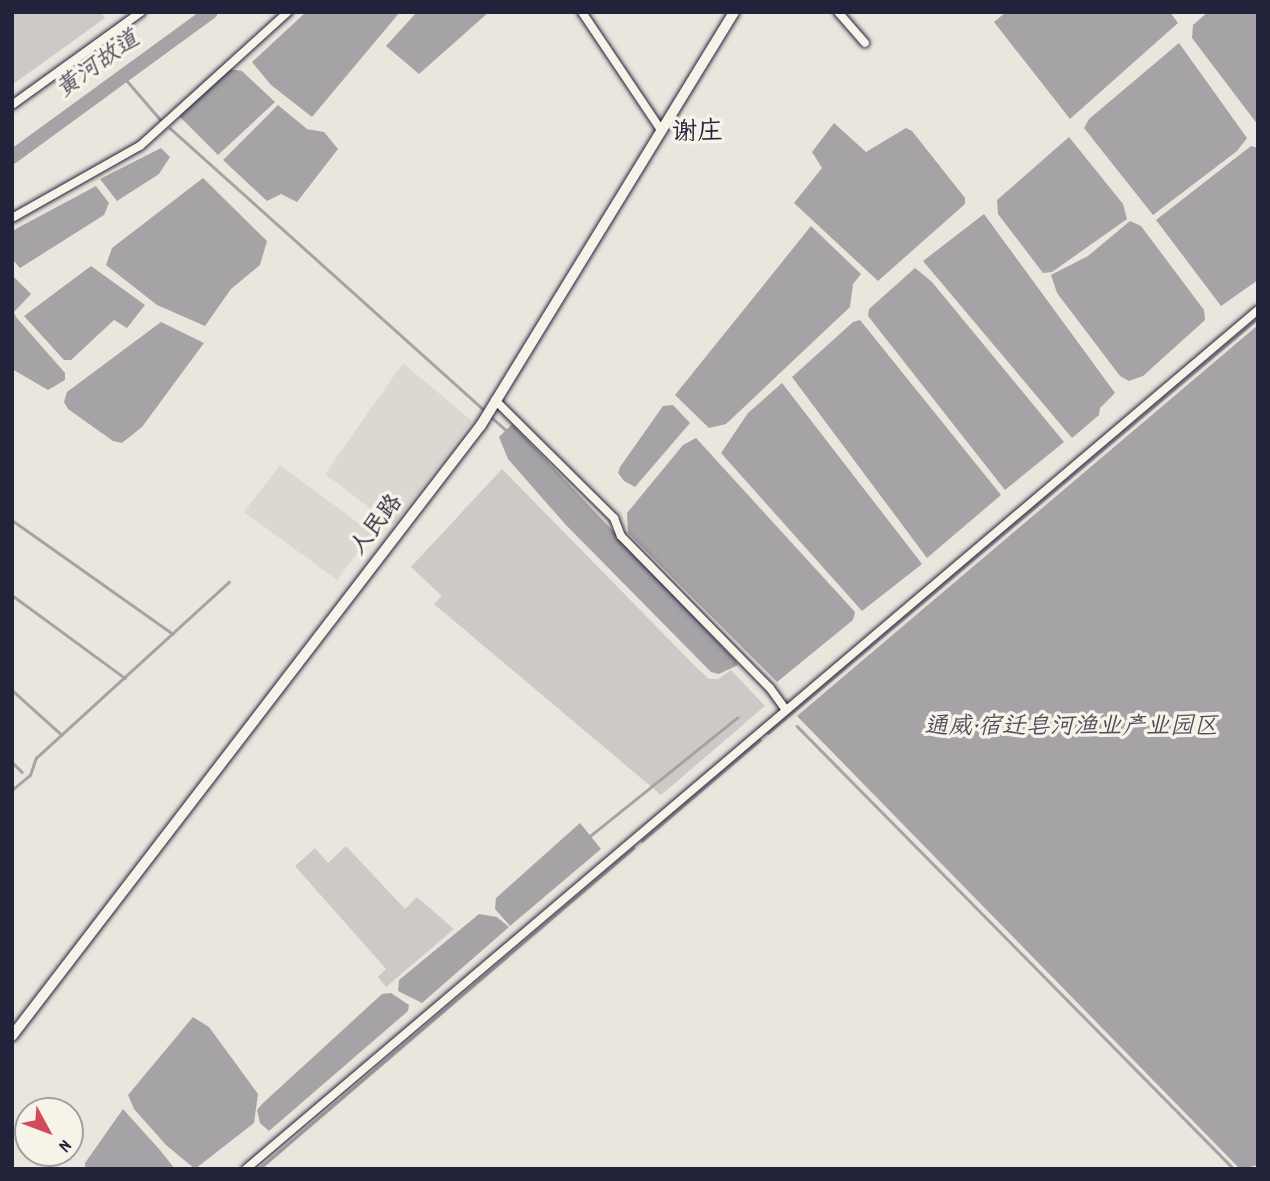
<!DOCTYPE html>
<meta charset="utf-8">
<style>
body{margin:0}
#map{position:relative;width:1270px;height:1181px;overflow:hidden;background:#eae6de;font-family:Dekko,"LXGW WenKai TC",sans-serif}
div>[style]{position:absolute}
.built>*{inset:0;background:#dbd8d2}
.green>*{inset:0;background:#cdc9c6}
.water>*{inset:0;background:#a6a3a6}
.stream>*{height:2.5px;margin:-1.25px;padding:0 1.25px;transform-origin:1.25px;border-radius:1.25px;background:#a6a3a6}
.river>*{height:14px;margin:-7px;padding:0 7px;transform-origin:7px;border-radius:7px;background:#a6a3a6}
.roads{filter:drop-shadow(0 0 2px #22223b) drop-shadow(0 0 2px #22223b)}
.minor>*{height:8px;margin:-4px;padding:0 4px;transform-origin:4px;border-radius:4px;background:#f7f3e8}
.tertiary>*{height:10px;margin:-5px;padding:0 5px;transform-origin:5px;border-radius:5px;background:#f7f3e8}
span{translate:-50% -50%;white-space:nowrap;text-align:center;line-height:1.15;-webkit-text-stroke:7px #f7f3e8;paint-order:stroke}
.street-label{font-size:23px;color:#22223b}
.water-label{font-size:24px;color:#504f60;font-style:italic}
.quarter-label{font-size:26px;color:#22223b}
.frame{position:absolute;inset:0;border:14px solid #22223b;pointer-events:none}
.north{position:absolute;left:14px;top:1097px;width:70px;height:70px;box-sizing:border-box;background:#f7f3e8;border:2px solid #a29fa3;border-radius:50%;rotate:131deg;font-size:19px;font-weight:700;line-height:28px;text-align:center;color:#22223b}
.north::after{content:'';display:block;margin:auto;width:24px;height:32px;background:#d1495b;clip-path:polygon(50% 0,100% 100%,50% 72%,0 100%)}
</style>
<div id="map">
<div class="built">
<div style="clip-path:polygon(403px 363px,472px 421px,393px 525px,325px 474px)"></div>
<div style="clip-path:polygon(280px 465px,372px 533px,337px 580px,244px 512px)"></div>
</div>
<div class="green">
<div style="clip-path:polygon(12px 12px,101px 12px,105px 18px,12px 85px)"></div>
<div style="clip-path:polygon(502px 469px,695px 666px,709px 679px,718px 679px,731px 670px,765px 706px,661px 795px,434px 604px,442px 596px,411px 567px)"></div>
<div style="clip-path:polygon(346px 846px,405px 909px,417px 897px,454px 929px,386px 987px,378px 977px,386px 969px,295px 866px,315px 848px,328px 863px)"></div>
</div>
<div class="water">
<div style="clip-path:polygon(306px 12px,400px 12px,312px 117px,271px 85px,252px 62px)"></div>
<div style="clip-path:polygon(417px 12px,489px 12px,419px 74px,386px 46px)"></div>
<div style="clip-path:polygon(1006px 12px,1170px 12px,1178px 23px,1070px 119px,994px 22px)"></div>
<div style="clip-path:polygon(1208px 12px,1258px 12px,1258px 125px,1192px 38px,1193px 25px)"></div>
<div style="clip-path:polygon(1179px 43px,1247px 138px,1237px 151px,1153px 215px,1084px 128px,1089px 119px)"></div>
<div style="clip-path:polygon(230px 69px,242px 71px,275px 102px,218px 155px,179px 116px)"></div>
<div style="clip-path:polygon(278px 105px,307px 129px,324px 132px,338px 149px,297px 202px,281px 194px,267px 201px,223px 160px)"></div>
<div style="clip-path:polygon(834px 123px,866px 152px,906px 128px,912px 131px,965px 198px,965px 204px,878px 281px,794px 203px,822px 168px,812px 152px)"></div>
<div style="clip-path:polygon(1069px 137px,1123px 204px,1127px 219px,1052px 272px,1043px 273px,998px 214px,997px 200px)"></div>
<div style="clip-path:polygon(1251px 146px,1258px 148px,1258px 280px,1221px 306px,1156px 220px)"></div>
<div style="clip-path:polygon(161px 148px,170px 157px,159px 174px,117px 201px,100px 179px)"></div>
<div style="clip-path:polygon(203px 178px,267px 241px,260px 265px,231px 289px,205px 326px,157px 305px,106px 265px,112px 248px)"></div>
<div style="clip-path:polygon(96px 186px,109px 203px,104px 215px,20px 268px,12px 259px,12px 231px)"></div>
<div style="clip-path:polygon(984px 214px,1115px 393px,1100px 408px,1099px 415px,1072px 438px,923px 261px)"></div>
<div style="clip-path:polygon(1130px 221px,1141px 226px,1204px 310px,1205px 320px,1143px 376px,1129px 381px,1120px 376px,1057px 293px,1051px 275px,1088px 256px)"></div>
<div style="clip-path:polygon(811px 226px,861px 274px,853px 284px,850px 307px,726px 424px,709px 428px,675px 395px)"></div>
<div style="clip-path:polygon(91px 266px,145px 305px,127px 328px,114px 320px,71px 360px,64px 360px,24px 316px)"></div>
<div style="clip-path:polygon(915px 268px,932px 282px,1064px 442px,1005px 490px,868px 316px,869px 309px)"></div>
<div style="clip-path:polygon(12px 275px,31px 294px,14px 312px,16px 317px,65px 373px,65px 380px,48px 390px,12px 369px)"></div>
<div style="clip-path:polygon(860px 320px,1001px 495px,927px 558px,792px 377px,853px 322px)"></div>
<div style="clip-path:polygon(161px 322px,204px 343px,142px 427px,122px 443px,113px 441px,68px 409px,64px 402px,67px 392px)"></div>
<div style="clip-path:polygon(1258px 325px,1258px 1165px,1240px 1169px,797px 716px)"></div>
<div style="clip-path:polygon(782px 383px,922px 564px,862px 611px,721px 453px,748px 413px)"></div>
<div style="clip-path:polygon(673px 405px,690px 423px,635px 487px,624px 481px,618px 473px,620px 467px,663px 406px)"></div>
<div style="clip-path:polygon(512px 424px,735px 660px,738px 665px,719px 674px,711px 672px,565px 524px,508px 459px,499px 437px)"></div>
<div style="clip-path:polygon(696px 438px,855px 612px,853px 620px,777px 682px,628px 533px,627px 513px,683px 445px)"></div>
<div style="clip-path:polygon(580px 823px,601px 849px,510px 926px,495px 909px,496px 898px)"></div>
<div style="clip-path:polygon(479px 914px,497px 917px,509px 927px,422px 1003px,398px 991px,399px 980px)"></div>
<div style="clip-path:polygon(391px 993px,409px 1005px,408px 1011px,269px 1131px,260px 1123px,257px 1110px,262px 1104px,382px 994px)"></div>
<div style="clip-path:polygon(193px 1017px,209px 1027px,258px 1094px,254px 1123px,195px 1169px,166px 1145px,134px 1109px,128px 1095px)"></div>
<div style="clip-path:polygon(123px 1109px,159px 1149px,175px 1169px,85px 1169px,85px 1163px)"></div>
</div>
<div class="stream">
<div style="left:123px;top:76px;width:57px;rotate:49.3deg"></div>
<div style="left:170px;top:128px;width:423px;rotate:41.9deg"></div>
<div style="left:490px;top:416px;width:21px;rotate:41deg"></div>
<div style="left:12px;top:520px;width:197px;rotate:35.3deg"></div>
<div style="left:12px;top:595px;width:140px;rotate:36.3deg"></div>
<div style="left:12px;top:690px;width:67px;rotate:42deg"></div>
<div style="left:797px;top:726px;width:622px;rotate:45.39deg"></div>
<div style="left:768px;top:733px;width:642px;rotate:-40.26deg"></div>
<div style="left:12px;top:762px;width:14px;rotate:45deg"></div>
<div style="left:12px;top:790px;width:23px;rotate:-40deg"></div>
<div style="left:30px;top:775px;width:18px;rotate:-71deg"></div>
<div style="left:36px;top:758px;width:261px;rotate:-42.4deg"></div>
<div style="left:590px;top:836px;width:189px;rotate:-38.8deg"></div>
<div style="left:642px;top:841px;width:155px;rotate:-40.6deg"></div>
<div style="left:259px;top:1169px;width:493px;rotate:-40.6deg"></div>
</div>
<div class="river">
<div style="left:12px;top:157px;width:246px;rotate:-36.1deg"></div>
</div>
<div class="roads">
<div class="minor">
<div style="left:582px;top:12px;width:142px;rotate:56.2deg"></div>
<div style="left:838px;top:12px;width:41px;rotate:48.9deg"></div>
<div style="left:12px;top:105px;width:159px;rotate:-35.8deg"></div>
<div style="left:12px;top:218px;width:147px;rotate:-29.4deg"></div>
<div style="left:140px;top:146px;width:200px;rotate:-42.2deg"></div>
<div style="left:495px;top:400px;width:168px;rotate:44.8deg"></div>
<div style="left:614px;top:518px;width:19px;rotate:69deg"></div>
<div style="left:621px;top:536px;width:213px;rotate:45.6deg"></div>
<div style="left:770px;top:688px;width:26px;rotate:54deg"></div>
<div style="left:246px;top:1169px;width:1327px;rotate:-40.33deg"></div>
</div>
<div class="tertiary">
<div style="left:12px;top:1036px;width:770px;rotate:-52.49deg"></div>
<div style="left:481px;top:425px;width:484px;rotate:-58.5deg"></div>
</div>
</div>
<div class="street-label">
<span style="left:378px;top:526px;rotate:-52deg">人民路</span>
</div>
<div class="water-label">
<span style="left:99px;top:66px;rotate:-36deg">黄河故道</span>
<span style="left:1071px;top:729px">通威·宿迁皂河渔业产业园区</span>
</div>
<div class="quarter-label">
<span style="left:697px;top:134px">谢庄</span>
</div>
<div class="frame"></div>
<div class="north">N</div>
</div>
